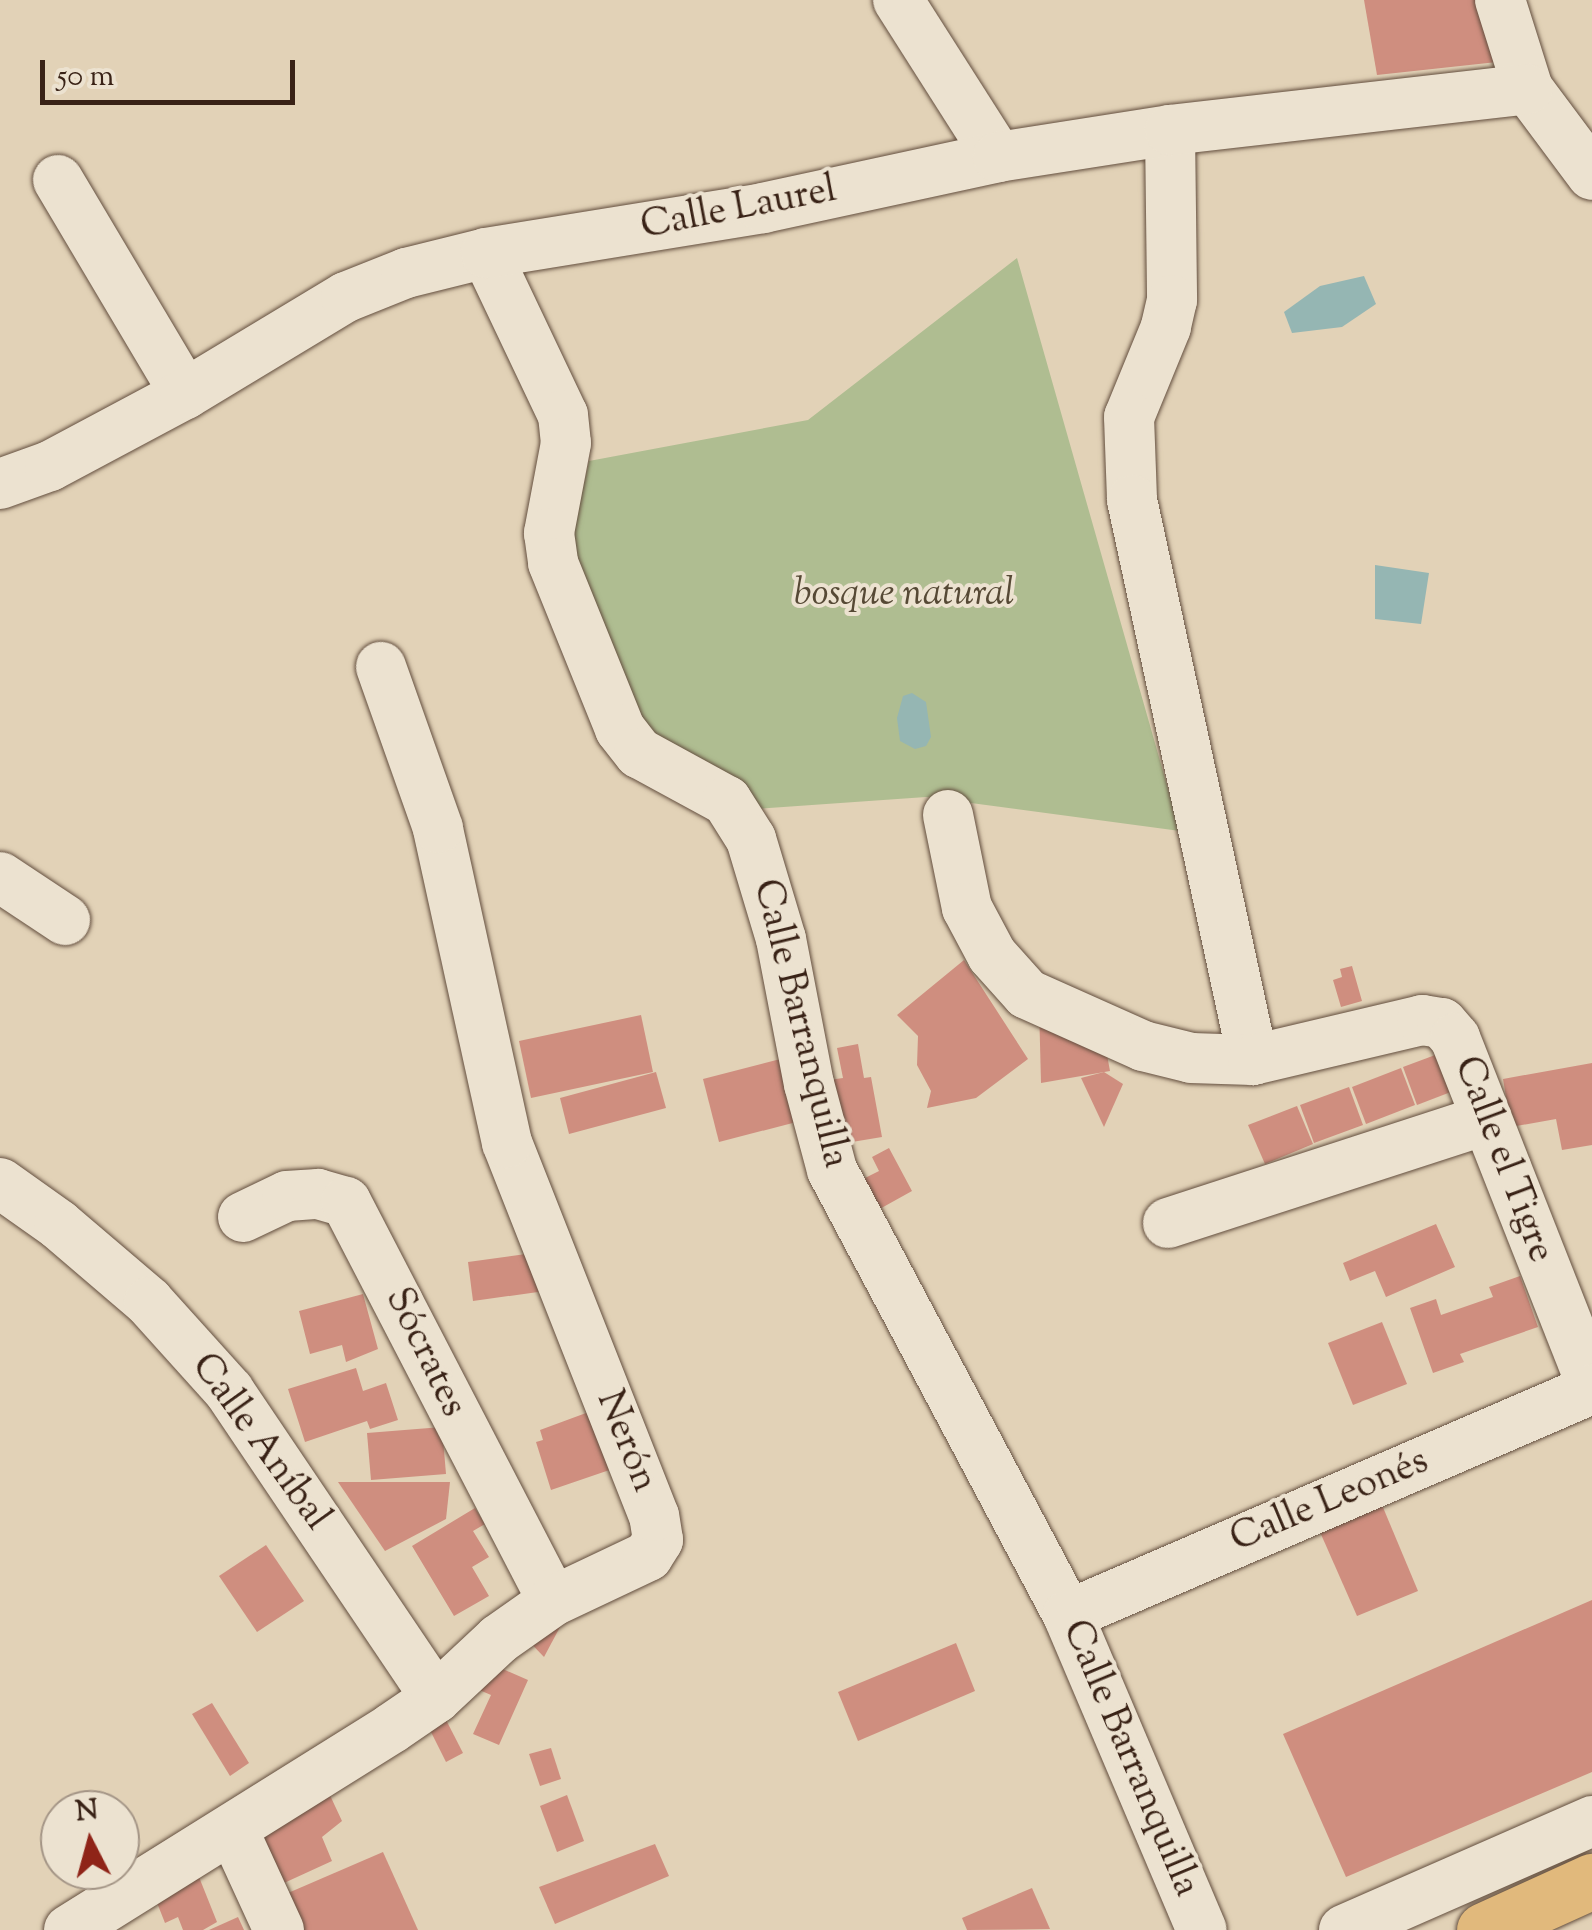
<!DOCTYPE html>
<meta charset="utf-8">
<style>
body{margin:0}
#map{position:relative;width:1592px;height:1930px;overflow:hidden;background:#e2d2b7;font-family:"Sorts Mill Goudy",serif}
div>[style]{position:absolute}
.green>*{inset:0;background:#afbd91}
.water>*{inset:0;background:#95b6b3}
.building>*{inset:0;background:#cf8e7f}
.roads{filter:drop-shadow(0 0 2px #634e3e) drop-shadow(0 0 2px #634e3e)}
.minor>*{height:50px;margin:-25px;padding:0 25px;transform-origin:25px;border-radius:25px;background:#ece2d0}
.major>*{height:55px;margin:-27.5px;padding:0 27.5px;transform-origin:27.5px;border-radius:27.5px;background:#e1b97c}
span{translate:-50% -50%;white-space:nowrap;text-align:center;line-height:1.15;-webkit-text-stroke:8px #ece2d0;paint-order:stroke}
.street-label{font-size:38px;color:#392216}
.park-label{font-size:38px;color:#564935;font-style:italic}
.north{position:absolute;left:40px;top:1790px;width:100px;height:100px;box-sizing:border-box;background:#ece2d0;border:2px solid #a49586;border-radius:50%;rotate:354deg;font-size:28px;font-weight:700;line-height:40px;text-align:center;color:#392216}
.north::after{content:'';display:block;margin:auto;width:35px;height:45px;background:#8f2418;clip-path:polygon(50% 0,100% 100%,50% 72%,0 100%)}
.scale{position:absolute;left:40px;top:60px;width:255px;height:45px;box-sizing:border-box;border:5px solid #392216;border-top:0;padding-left:12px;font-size:30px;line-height:35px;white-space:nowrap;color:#392216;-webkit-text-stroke:8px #ece2d0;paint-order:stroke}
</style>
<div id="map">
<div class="green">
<div style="clip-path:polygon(1017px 258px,1180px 831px,926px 797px,756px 809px,644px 728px,568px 555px,589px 461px,808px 420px)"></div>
</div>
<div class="water">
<div style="clip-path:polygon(1364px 276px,1376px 304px,1342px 327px,1292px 333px,1284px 312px,1320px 286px)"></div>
<div style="clip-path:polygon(1375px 565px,1429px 573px,1421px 624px,1375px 619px)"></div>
<div style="clip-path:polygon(912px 693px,926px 702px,931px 737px,926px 746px,915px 749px,900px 741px,897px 718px,903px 696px)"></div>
</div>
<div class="building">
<div style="clip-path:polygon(1364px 0,1477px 0,1497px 62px,1377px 75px)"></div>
<div style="clip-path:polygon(964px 960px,1028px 1059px,976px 1098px,927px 1108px,931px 1091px,917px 1065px,918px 1036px,897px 1015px)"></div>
<div style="clip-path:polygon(1352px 966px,1362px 1001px,1341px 1007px,1333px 980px,1342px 977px,1340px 969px)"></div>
<div style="clip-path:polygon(1039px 1005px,1103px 1033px,1110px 1071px,1041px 1083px)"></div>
<div style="clip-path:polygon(641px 1015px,653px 1072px,531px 1098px,519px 1041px)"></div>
<div style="clip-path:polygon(858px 1044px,864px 1078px,871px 1077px,882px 1137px,840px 1144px,829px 1080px,843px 1078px,837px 1048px)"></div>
<div style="clip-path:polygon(1454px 1048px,1469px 1085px,1417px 1105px,1403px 1067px)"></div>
<div style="clip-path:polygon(792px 1056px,808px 1119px,719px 1142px,703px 1079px)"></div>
<div style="clip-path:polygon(1592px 1063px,1592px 1145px,1562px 1150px,1556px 1119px,1511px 1127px,1503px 1079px)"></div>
<div style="clip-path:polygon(1401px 1068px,1415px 1105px,1366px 1124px,1352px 1087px)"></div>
<div style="clip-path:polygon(656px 1072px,666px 1108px,569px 1134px,560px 1098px)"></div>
<div style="clip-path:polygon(1104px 1072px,1123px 1084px,1104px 1127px,1081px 1078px)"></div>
<div style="clip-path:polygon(1349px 1087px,1363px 1125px,1314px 1143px,1300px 1105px)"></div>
<div style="clip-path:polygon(1297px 1106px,1313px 1144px,1265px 1164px,1248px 1125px)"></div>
<div style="clip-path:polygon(889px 1148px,912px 1191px,876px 1211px,859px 1181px,879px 1171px,872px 1157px)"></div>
<div style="clip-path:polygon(1436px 1224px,1455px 1267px,1386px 1297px,1375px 1271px,1350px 1281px,1343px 1263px)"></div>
<div style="clip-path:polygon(540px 1252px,545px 1291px,473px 1301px,468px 1262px)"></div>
<div style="clip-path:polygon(1520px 1276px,1538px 1327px,1460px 1354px,1464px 1362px,1433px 1373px,1410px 1308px,1436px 1299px,1441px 1315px,1493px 1297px,1489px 1287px)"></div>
<div style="clip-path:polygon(363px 1294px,378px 1349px,346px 1362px,342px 1345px,310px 1354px,299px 1311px)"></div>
<div style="clip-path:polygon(1382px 1322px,1407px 1384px,1353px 1405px,1328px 1343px)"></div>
<div style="clip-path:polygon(356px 1368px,363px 1391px,386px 1383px,398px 1420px,370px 1429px,367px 1421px,305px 1442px,288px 1389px)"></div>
<div style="clip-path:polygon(605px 1406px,627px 1464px,551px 1490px,536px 1442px,543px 1440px,540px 1430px)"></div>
<div style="clip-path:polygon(442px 1427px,446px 1474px,371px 1480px,367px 1433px)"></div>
<div style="clip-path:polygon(338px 1482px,450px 1482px,446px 1519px,385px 1551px)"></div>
<div style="clip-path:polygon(1382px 1505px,1418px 1591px,1357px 1616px,1320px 1532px)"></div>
<div style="clip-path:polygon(475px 1508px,485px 1524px,473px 1531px,489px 1557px,472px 1567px,489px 1596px,454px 1616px,412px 1546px)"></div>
<div style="clip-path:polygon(266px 1545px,304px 1601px,257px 1632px,219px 1576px)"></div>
<div style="clip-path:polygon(1592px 1600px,1592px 1772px,1346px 1877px,1283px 1734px)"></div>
<div style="clip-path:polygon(568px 1612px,544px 1657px,520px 1632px)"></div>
<div style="clip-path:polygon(956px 1643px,975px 1691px,858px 1741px,838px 1692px)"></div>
<div style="clip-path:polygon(489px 1663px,528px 1680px,499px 1745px,473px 1734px,491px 1695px,477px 1689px)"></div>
<div style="clip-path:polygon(212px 1703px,249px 1763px,230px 1776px,192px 1714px)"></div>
<div style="clip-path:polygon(443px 1714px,463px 1753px,446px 1762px,426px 1722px)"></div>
<div style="clip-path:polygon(551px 1748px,561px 1779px,540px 1786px,529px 1754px)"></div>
<div style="clip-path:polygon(328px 1791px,342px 1821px,322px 1837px,332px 1861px,284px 1883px,256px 1822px)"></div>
<div style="clip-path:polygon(567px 1795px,584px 1841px,557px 1852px,540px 1806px)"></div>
<div style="clip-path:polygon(655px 1844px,669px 1876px,555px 1924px,539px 1887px)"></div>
<div style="clip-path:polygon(383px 1852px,418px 1930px,304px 1930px,288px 1893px)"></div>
<div style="clip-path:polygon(195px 1867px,217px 1922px,203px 1930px,183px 1930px,178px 1917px,165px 1923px,150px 1885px)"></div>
<div style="clip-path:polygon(1032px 1888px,1050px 1929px,967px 1930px,962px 1918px)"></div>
<div style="clip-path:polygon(238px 1917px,244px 1930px,209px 1930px)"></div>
</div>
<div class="roads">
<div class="minor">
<div style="left:898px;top:0;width:186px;rotate:57.5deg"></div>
<div style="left:1500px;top:0;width:93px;rotate:72.5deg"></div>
<div style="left:1528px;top:89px;width:107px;rotate:53.3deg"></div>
<div style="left:1170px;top:130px;width:170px;rotate:89.3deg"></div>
<div style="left:1172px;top:300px;width:28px;rotate:103deg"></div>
<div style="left:1166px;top:327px;width:97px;rotate:112.3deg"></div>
<div style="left:1129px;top:417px;width:83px;rotate:87.9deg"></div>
<div style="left:1132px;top:500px;width:573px;rotate:77.81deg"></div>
<div style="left:58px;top:180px;width:249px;rotate:59.3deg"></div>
<div style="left:486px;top:253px;width:179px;rotate:64.6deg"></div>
<div style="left:563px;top:415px;width:28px;rotate:84deg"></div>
<div style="left:566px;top:443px;width:92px;rotate:100.7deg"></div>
<div style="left:549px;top:533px;width:30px;rotate:82deg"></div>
<div style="left:553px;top:563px;width:179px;rotate:68deg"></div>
<div style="left:620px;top:729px;width:31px;rotate:52deg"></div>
<div style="left:639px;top:753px;width:100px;rotate:28.6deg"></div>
<div style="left:727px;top:801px;width:45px;rotate:57.7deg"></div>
<div style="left:751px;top:839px;width:104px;rotate:73.3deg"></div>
<div style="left:781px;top:939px;width:148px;rotate:79.1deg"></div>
<div style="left:809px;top:1084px;width:89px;rotate:75deg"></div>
<div style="left:832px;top:1170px;width:504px;rotate:62.06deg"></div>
<div style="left:1068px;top:1615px;width:342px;rotate:67deg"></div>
<div style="left:0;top:484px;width:53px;rotate:-19.8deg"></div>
<div style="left:50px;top:466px;width:153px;rotate:-28.1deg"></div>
<div style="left:185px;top:394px;width:188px;rotate:-31.1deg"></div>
<div style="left:346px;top:297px;width:65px;rotate:-21.8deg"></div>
<div style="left:406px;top:273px;width:82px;rotate:-14deg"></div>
<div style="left:486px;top:253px;width:281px;rotate:-9.2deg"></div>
<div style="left:763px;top:208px;width:240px;rotate:-12.2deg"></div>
<div style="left:998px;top:157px;width:174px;rotate:-8.9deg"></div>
<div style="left:1170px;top:130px;width:360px;rotate:-6.5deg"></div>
<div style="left:948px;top:815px;width:95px;rotate:78.5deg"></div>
<div style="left:967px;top:908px;width:53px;rotate:62deg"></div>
<div style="left:992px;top:955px;width:52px;rotate:48.1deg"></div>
<div style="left:1027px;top:994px;width:127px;rotate:24.1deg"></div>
<div style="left:1143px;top:1046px;width:49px;rotate:14deg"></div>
<div style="left:1191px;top:1058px;width:62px;rotate:1.8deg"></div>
<div style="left:1253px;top:1060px;width:174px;rotate:-13.3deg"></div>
<div style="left:1422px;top:1020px;width:20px;rotate:9deg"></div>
<div style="left:1442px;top:1023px;width:20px;rotate:49deg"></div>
<div style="left:1455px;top:1038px;width:374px;rotate:68.5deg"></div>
<div style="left:0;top:877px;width:78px;rotate:33.5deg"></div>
<div style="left:0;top:1183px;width:72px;rotate:35.4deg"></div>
<div style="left:59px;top:1225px;width:118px;rotate:40.5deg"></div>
<div style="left:149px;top:1302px;width:120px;rotate:48deg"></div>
<div style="left:229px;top:1391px;width:370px;rotate:56deg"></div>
<div style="left:243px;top:1217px;width:49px;rotate:-25.5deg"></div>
<div style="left:287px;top:1196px;width:31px;rotate:-4deg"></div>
<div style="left:318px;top:1194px;width:29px;rotate:16deg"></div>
<div style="left:346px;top:1202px;width:449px;rotate:62.6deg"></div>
<div style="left:1168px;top:1223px;width:333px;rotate:-18deg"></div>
<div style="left:1068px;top:1615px;width:571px;rotate:-23.33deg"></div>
<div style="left:233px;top:1830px;width:110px;rotate:65.3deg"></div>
<div style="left:69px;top:1930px;width:381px;rotate:-32deg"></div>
<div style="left:392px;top:1728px;width:53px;rotate:-34.3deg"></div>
<div style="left:436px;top:1698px;width:86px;rotate:-43.1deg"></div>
<div style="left:499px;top:1639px;width:66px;rotate:-35.1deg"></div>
<div style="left:553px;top:1601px;width:105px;rotate:-25.3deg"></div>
<div style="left:648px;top:1556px;width:19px;rotate:-58deg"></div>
<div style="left:658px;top:1540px;width:24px;rotate:-99deg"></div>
<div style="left:654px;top:1516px;width:401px;rotate:-111.5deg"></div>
<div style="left:507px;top:1143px;width:322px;rotate:-102.4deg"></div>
<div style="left:438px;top:828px;width:171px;rotate:-109.5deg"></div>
<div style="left:1344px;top:1930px;width:271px;rotate:-23.7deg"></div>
</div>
<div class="major">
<div style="left:1484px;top:1930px;width:119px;rotate:-24.4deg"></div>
</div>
</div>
<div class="street-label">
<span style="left:739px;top:210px;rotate:-11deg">Calle Laurel</span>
<span style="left:799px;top:1024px;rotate:76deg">Calle Barranquilla</span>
<span style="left:1502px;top:1160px;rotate:69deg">Calle el Tigre</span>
<span style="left:424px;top:1353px;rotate:64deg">Sócrates</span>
<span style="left:625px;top:1442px;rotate:68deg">Nerón</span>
<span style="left:259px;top:1443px;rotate:54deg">Calle Aníbal</span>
<span style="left:1330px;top:1502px;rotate:-23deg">Calle Leonés</span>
<span style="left:1129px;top:1759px;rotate:67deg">Calle Barranquilla</span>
</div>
<div class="park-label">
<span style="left:904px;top:596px">bosque natural</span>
</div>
<div class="north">N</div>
<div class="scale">50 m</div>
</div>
